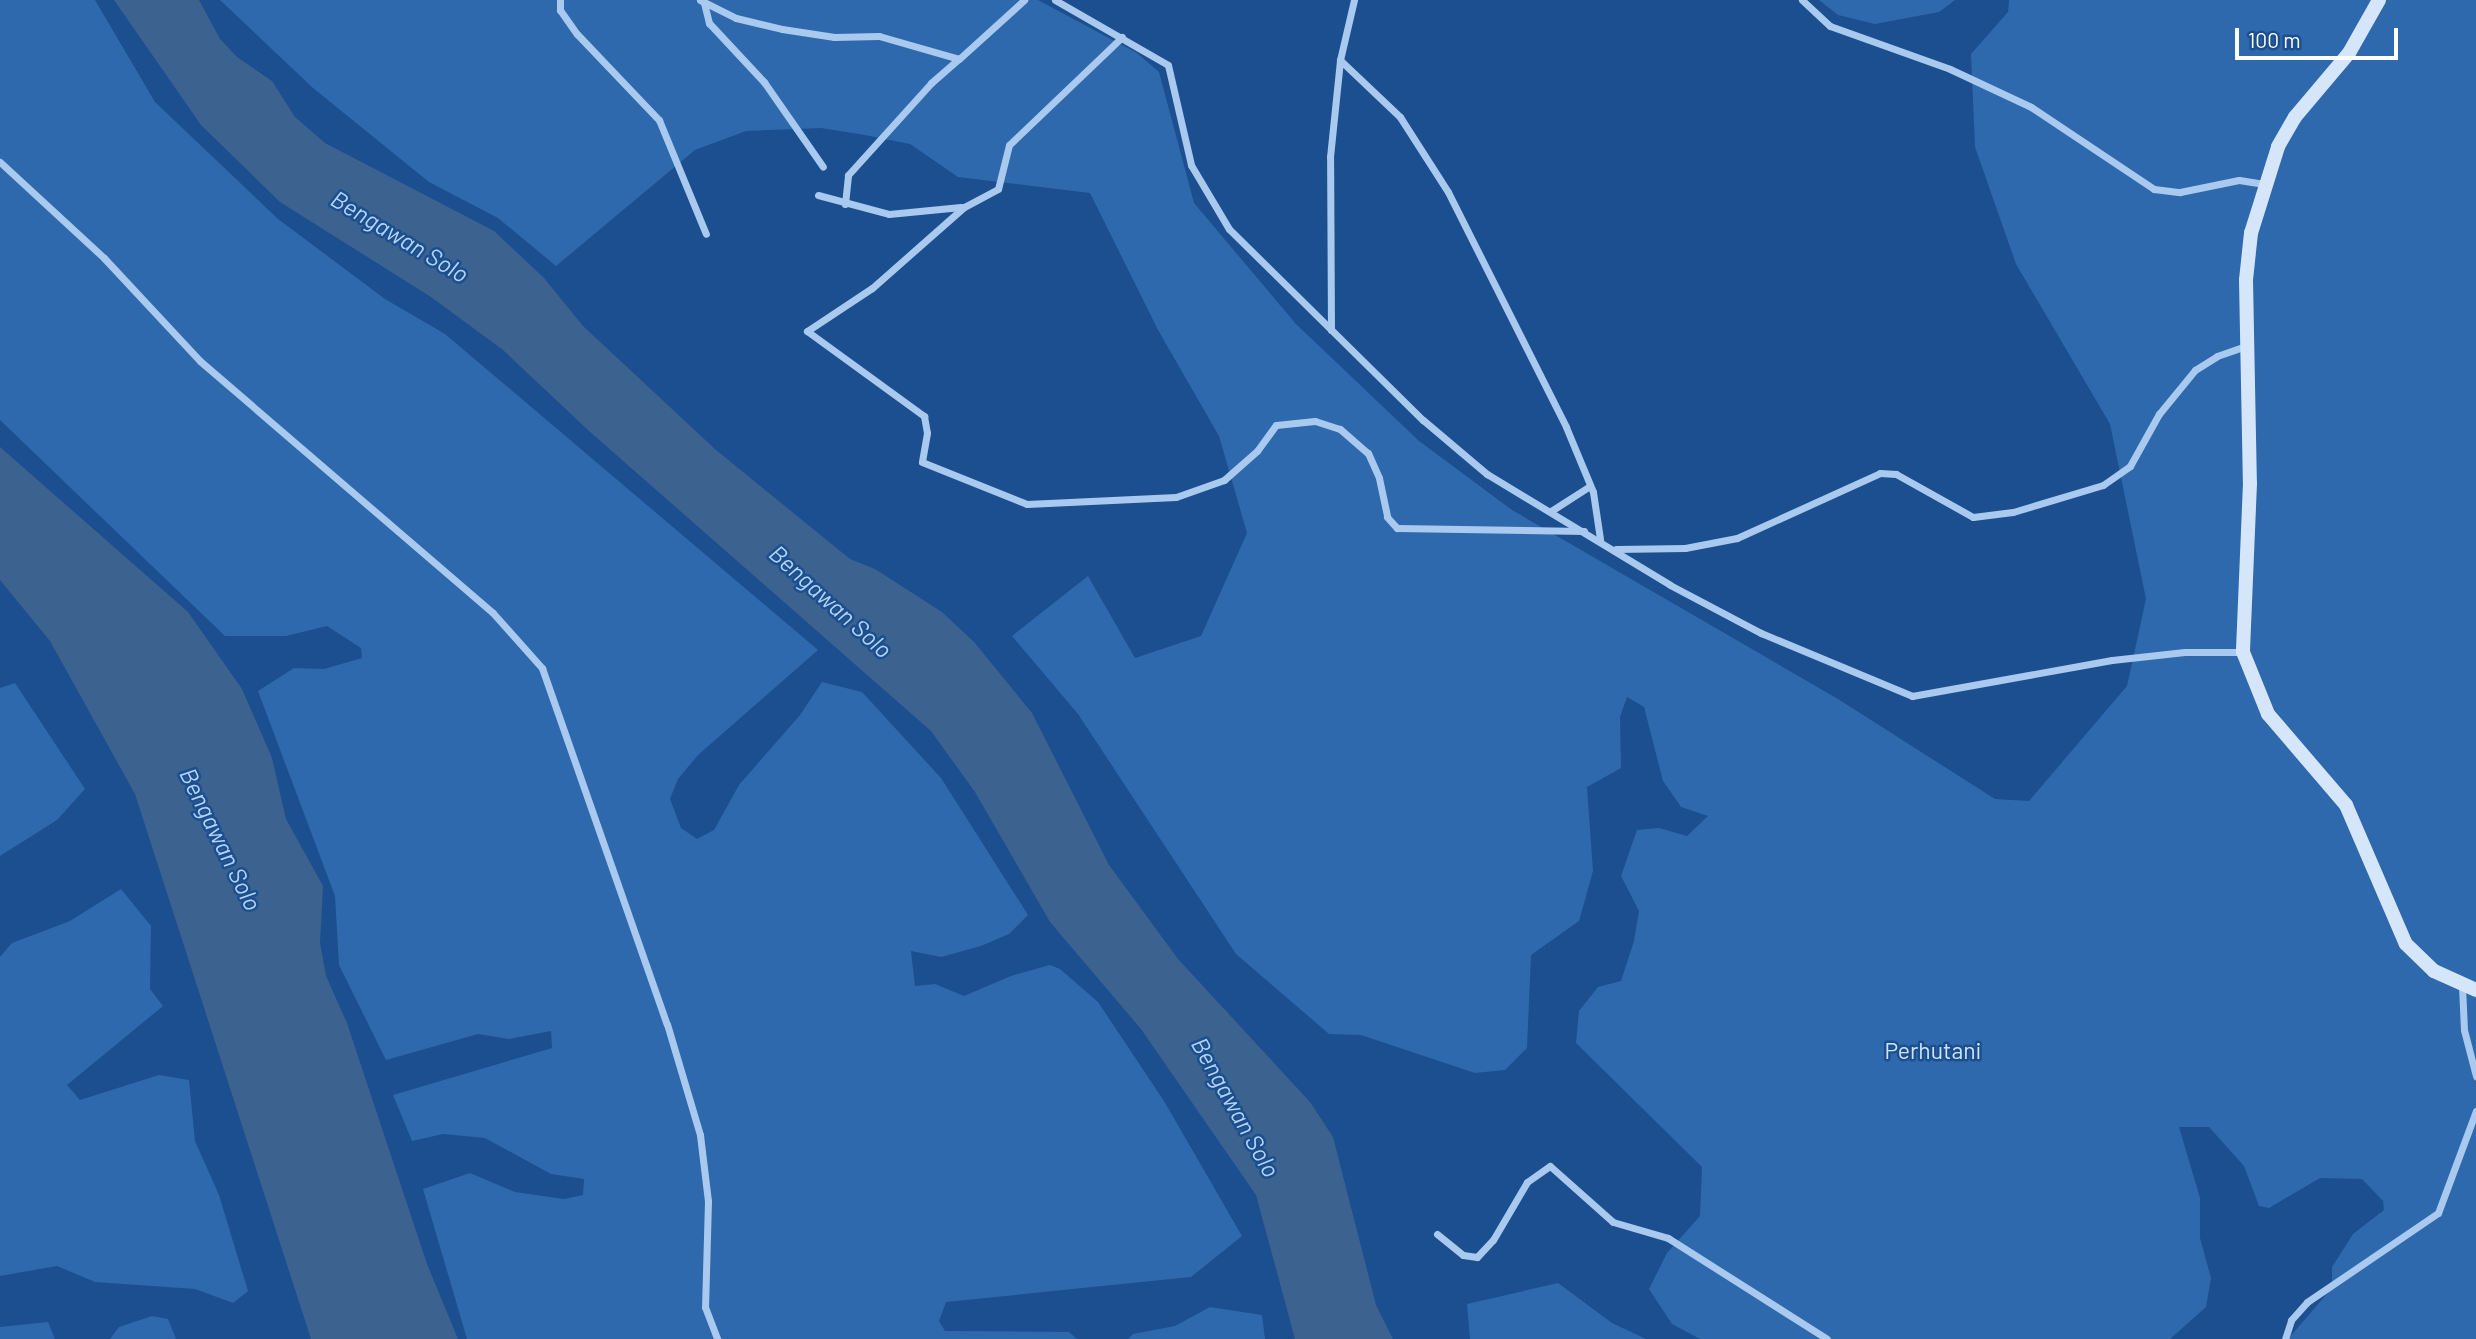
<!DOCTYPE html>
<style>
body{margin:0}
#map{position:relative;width:2476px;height:1339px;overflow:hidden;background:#1b4f8f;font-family:Barlow,sans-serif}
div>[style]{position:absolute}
.green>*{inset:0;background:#2e69ad}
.water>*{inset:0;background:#3c6290}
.street>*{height:7px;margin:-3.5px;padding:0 3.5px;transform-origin:3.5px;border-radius:3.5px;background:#a9c9ee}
.secondary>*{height:14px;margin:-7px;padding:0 7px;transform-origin:7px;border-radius:7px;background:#d6e6fa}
span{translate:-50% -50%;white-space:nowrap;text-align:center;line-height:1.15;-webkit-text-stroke:5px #1b4f8f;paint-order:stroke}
.park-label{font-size:23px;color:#cfe3fa}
.water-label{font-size:24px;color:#b5d3f5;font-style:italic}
.scale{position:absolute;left:2235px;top:28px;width:163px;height:32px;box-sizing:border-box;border:4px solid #fff;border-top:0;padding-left:9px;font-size:21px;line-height:24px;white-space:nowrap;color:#fff;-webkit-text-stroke:5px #1b4f8f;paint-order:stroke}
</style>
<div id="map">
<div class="green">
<div style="clip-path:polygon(0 0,95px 0,155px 102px,278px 219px,385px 299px,445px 334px,818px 650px,698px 755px,678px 779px,670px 799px,681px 828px,697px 839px,714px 830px,739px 785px,800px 715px,822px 682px,862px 692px,941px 778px,1028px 915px,1009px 934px,981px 946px,941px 957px,911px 951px,915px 986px,935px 984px,964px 996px,1011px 976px,1050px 965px,1060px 969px,1098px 1002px,1164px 1101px,1242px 1236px,1191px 1277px,946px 1302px,939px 1321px,945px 1331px,1069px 1332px,1077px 1339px,467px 1339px,423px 1189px,470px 1173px,515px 1192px,564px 1199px,583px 1195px,584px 1179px,551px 1174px,485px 1138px,443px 1134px,412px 1141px,393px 1095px,552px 1048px,551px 1031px,509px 1039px,478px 1034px,386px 1060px,339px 965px,335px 896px,258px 691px,294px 668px,324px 669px,362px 658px,361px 648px,327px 626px,286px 636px,225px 636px,0 420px)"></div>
<div style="clip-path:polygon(220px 0,1038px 0,1137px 53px,1159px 72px,1194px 203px,1296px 324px,1419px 441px,1512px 510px,1838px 699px,1995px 799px,2029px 801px,2127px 686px,2146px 599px,2110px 424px,2016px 264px,1975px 147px,1971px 54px,2008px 12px,2009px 0,2476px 0,2476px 1339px,2288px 1339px,2332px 1288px,2332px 1267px,2353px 1234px,2384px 1210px,2383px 1201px,2362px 1179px,2320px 1178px,2269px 1208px,2259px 1206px,2244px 1166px,2209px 1127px,2179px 1127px,2200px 1198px,2200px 1238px,2211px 1278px,2206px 1307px,2170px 1339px,1700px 1339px,1672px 1324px,1649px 1289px,1667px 1253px,1700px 1216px,1702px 1167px,1576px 1043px,1579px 1011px,1598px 987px,1621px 981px,1634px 941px,1639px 911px,1621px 876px,1637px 830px,1659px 828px,1687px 836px,1708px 816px,1681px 807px,1663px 781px,1644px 707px,1627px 697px,1620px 717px,1621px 768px,1587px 787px,1593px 871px,1579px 921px,1531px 955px,1527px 1048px,1505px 1070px,1475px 1073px,1361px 1035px,1329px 1034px,1236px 954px,1078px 714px,1012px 636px,1088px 576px,1135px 658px,1201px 636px,1247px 533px,1219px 436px,1158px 330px,1090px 193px,958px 177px,910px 144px,865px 135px,821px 128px,746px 131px,695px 150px,556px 266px,498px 218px,429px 182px,313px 88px)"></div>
<div style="clip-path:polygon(1819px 0,1955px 0,1939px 12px,1875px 24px,1838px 15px)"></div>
<div style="clip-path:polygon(15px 683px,85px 789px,57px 820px,0 856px,0 688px)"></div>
<div style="clip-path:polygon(121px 889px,151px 926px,150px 989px,163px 1006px,67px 1085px,80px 1100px,159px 1075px,189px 1080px,195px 1141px,219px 1195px,248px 1291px,233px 1303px,195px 1289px,95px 1282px,57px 1266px,0 1276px,0 957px,12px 943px,70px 921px)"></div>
<div style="clip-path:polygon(1558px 1283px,1612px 1323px,1646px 1339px,1470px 1339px,1467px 1304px)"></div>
<div style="clip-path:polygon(1210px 1307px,1262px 1315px,1265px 1339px,1128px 1339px,1133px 1334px,1175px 1326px)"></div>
<div style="clip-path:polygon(152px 1316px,168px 1319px,176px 1339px,110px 1339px,119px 1327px)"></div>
<div style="clip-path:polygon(48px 1322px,55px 1339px,0 1339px,0 1327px)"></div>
</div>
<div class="water">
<div style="clip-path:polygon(114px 0,199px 0,220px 39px,237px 57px,272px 81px,295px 117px,325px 143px,494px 231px,544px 278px,583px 326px,716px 450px,850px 559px,875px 569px,942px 612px,974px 642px,1032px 713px,1109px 865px,1178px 959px,1310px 1102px,1333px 1137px,1376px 1305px,1393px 1339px,1295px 1339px,1256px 1195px,1141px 1029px,1050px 922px,975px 792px,931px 731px,589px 431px,503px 350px,431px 297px,280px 202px,201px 125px)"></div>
<div style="clip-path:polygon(0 447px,188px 612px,242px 689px,272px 758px,286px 819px,323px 886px,320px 943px,326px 976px,347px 1023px,427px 1264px,458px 1339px,311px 1339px,135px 794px,50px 641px,0 580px)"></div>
</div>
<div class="street">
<div style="left:560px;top:0;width:10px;rotate:90deg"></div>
<div style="left:560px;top:10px;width:29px;rotate:55deg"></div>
<div style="left:577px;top:34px;width:119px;rotate:46.4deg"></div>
<div style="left:659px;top:120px;width:123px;rotate:67.6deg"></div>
<div style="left:700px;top:0;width:40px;rotate:26.6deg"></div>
<div style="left:736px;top:18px;width:47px;rotate:13.4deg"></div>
<div style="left:782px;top:29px;width:53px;rotate:8.7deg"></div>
<div style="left:834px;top:37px;width:45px;rotate:-1.3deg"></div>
<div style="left:879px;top:36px;width:83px;rotate:16deg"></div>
<div style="left:959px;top:59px;width:88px;rotate:-42.2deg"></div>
<div style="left:1055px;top:0;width:130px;rotate:29.9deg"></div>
<div style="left:1168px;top:65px;width:103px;rotate:77deg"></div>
<div style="left:1191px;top:165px;width:74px;rotate:59.3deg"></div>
<div style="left:1229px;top:229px;width:272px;rotate:44.6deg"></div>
<div style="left:1423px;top:420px;width:84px;rotate:40.2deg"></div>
<div style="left:1487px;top:474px;width:214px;rotate:31.2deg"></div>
<div style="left:1670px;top:585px;width:103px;rotate:27.8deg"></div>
<div style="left:1761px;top:633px;width:164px;rotate:22.6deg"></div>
<div style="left:1912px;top:696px;width:203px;rotate:-10.2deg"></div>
<div style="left:2112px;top:660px;width:73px;rotate:-6.3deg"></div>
<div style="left:2185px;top:652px;width:58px"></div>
<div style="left:1802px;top:0;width:38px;rotate:43deg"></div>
<div style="left:1830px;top:26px;width:127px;rotate:19.7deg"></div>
<div style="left:1950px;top:69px;width:89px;rotate:25.1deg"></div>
<div style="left:2031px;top:107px;width:148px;rotate:33.7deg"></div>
<div style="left:2154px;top:189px;width:26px;rotate:7deg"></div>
<div style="left:2180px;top:192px;width:60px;rotate:-11.5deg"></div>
<div style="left:2239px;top:180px;width:24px;rotate:9deg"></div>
<div style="left:704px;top:3px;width:21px;rotate:76deg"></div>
<div style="left:709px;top:23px;width:81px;rotate:47deg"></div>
<div style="left:764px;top:82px;width:103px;rotate:55.2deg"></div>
<div style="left:1122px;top:37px;width:156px;rotate:136.3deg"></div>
<div style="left:1009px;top:145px;width:45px;rotate:104deg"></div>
<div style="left:998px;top:189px;width:38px;rotate:152deg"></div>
<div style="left:964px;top:207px;width:123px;rotate:138.6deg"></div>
<div style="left:872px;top:288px;width:78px;rotate:146.5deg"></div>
<div style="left:807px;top:331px;width:145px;rotate:36deg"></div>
<div style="left:924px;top:416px;width:17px;rotate:80deg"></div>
<div style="left:927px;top:433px;width:29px;rotate:100deg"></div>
<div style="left:922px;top:462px;width:113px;rotate:21.8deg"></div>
<div style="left:1027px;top:504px;width:149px;rotate:-2.7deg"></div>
<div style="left:1176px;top:497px;width:51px;rotate:-19.5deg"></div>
<div style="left:1224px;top:480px;width:44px;rotate:-41.3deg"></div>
<div style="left:1257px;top:451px;width:32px;rotate:-54deg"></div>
<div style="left:1276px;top:425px;width:39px;rotate:-6deg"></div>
<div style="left:1315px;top:421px;width:26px;rotate:18deg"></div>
<div style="left:1340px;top:429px;width:37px;rotate:41deg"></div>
<div style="left:1368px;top:453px;width:27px;rotate:66deg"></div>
<div style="left:1379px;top:478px;width:40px;rotate:78deg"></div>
<div style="left:1387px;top:517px;width:15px;rotate:48deg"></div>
<div style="left:1397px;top:528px;width:187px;rotate:0.9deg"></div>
<div style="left:1340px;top:60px;width:83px;rotate:43.5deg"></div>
<div style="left:1400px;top:117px;width:89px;rotate:57.4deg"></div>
<div style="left:1448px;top:192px;width:263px;rotate:63.3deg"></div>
<div style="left:1566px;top:427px;width:70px;rotate:67.4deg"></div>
<div style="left:1593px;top:492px;width:48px;rotate:81.5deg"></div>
<div style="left:0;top:162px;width:142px;rotate:42.7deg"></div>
<div style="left:104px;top:258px;width:141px;rotate:47deg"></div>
<div style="left:200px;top:361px;width:386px;rotate:40.7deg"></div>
<div style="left:493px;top:613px;width:74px;rotate:48.3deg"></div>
<div style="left:542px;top:668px;width:377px;rotate:70.7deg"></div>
<div style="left:667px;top:1024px;width:116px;rotate:73.4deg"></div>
<div style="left:700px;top:1135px;width:66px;rotate:83.1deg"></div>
<div style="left:708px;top:1201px;width:106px;rotate:91.6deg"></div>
<div style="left:705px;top:1307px;width:34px;rotate:69deg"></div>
<div style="left:818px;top:195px;width:73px;rotate:15deg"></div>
<div style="left:889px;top:214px;width:72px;rotate:-5.6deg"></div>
<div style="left:845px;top:204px;width:29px;rotate:-84deg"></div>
<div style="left:848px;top:175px;width:124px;rotate:-47.9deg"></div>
<div style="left:931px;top:83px;width:37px;rotate:-41deg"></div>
<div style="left:1331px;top:330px;width:173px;rotate:-90.3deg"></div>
<div style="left:1330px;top:157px;width:98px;rotate:-84.1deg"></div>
<div style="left:1340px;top:60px;width:62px;rotate:-76.9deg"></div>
<div style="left:1551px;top:511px;width:46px;rotate:-32.7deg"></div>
<div style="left:1616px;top:549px;width:69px;rotate:-0.8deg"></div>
<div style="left:1685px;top:548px;width:53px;rotate:-10.9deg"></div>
<div style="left:1737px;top:538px;width:157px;rotate:-24.4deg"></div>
<div style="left:1880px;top:473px;width:16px;rotate:4deg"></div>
<div style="left:1896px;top:474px;width:88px;rotate:29.2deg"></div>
<div style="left:1973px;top:517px;width:40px;rotate:-7.1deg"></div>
<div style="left:2013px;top:512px;width:94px;rotate:-16.7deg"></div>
<div style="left:2103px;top:485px;width:33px;rotate:-35deg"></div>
<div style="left:2130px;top:466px;width:60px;rotate:-60.9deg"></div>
<div style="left:2159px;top:414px;width:57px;rotate:-50.7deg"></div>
<div style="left:2195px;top:370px;width:26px;rotate:-32deg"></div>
<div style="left:2217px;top:356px;width:34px;rotate:-19deg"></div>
<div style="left:2462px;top:986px;width:44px;rotate:87.4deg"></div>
<div style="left:2464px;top:1030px;width:48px;rotate:75.4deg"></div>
<div style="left:1437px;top:1234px;width:33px;rotate:39deg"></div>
<div style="left:1463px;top:1255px;width:14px;rotate:8deg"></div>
<div style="left:1477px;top:1257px;width:23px;rotate:-47deg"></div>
<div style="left:1493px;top:1240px;width:67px;rotate:-59.6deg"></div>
<div style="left:1527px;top:1182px;width:28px;rotate:-35deg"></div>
<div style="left:1550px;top:1166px;width:84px;rotate:41.6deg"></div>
<div style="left:1613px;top:1222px;width:57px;rotate:16.2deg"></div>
<div style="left:1668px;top:1238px;width:188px;rotate:32.4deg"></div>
<div style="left:2285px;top:1339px;width:20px;rotate:-72deg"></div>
<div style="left:2291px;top:1320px;width:24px;rotate:-48deg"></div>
<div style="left:2307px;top:1302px;width:158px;rotate:-34.2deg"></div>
<div style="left:2438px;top:1213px;width:109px;rotate:-69.6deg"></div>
</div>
<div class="secondary">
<div style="left:2379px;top:0;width:61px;rotate:119.5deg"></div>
<div style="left:2349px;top:53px;width:84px;rotate:130.2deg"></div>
<div style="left:2295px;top:117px;width:34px;rotate:120deg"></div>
<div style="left:2278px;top:147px;width:90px;rotate:107.4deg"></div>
<div style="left:2251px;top:233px;width:47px;rotate:96.1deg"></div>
<div style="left:2246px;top:280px;width:203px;rotate:88.9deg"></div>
<div style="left:2250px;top:483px;width:169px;rotate:92.4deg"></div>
<div style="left:2243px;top:652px;width:67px;rotate:68deg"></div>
<div style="left:2268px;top:714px;width:120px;rotate:49.4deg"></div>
<div style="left:2346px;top:805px;width:151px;rotate:66.7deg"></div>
<div style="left:2406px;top:944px;width:39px;rotate:44deg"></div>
<div style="left:2434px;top:971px;width:46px;rotate:24.3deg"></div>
</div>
<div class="park-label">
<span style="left:1933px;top:1050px">Perhutani</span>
</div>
<div class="water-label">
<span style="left:400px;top:236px;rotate:31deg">Bengawan Solo</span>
<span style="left:831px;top:601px;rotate:42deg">Bengawan Solo</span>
<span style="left:221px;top:839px;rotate:64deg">Bengawan Solo</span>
<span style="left:1236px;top:1107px;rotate:61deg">Bengawan Solo</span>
</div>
<div class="scale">100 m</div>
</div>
